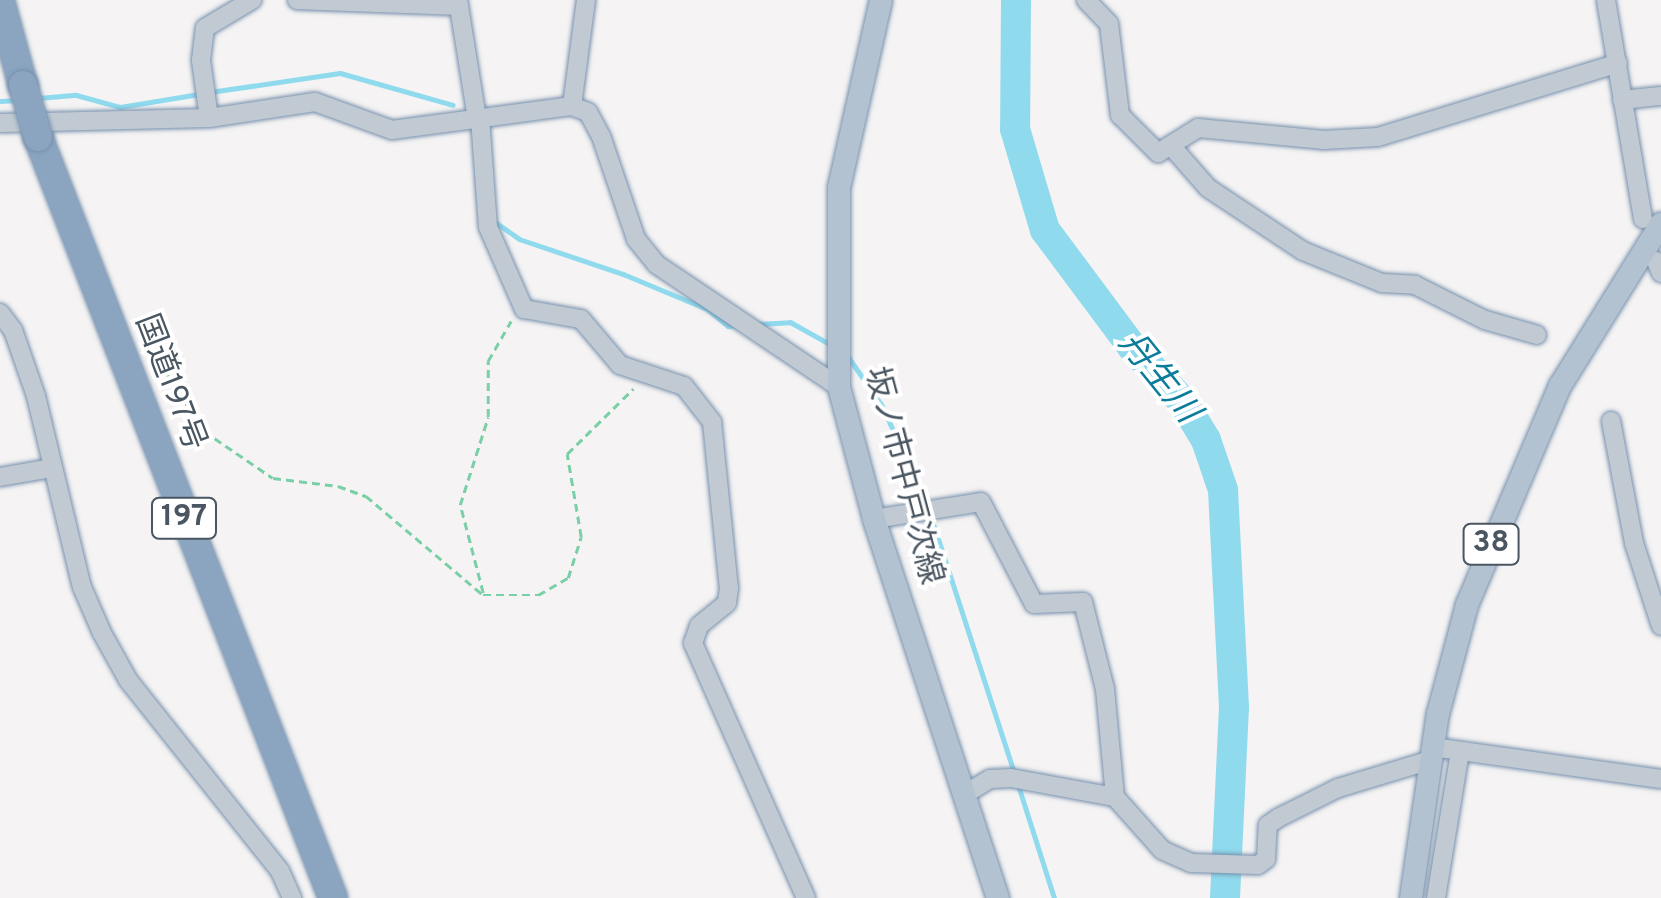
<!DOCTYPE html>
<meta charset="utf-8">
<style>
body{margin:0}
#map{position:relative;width:1661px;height:898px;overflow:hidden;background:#f5f3f3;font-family:Overpass,"Noto Sans JP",sans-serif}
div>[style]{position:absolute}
.stream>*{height:5px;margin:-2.5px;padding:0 2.5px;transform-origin:2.5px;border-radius:2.5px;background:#90daee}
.river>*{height:30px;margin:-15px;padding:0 15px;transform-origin:15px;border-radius:15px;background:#90daee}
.path>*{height:2.5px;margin-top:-1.25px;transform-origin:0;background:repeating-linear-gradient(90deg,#7ad0a6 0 8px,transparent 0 13px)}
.roads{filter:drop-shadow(0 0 2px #7690ad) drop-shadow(0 0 2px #7690ad)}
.minor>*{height:18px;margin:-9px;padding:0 9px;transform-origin:9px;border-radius:9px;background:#c1cad2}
.major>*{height:22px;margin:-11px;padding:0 11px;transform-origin:11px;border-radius:11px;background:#b3c2d1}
.highway>*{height:28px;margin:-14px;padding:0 14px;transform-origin:14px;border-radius:14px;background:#8ba5c1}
.bridges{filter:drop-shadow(0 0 2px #7690ad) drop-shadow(0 0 2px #7690ad)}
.highway-bridge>*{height:28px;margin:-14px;padding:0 14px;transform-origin:14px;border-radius:14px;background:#8ba5c1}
span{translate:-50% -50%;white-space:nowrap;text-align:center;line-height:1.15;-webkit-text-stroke:8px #fff;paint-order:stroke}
.shield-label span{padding:2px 8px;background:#fff;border:2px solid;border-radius:8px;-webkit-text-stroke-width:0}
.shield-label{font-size:30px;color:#4a5661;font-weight:700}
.street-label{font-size:32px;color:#4a5661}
.water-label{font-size:35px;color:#0c7c9b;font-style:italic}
</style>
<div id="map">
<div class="stream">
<div style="left:210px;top:92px;width:131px;rotate:-8.3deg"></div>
<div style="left:340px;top:73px;width:117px;rotate:15.8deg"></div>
<div style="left:38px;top:98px;width:38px;rotate:-5deg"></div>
<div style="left:76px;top:95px;width:46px;rotate:15.3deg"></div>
<div style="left:120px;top:107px;width:80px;rotate:-9.3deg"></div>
<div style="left:0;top:101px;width:17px;rotate:-3deg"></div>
<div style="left:495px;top:222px;width:29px;rotate:35deg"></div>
<div style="left:519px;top:239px;width:110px;rotate:18.6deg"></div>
<div style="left:623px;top:274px;width:91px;rotate:22.6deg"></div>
<div style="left:707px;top:309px;width:27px;rotate:39deg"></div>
<div style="left:728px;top:326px;width:11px;rotate:-5deg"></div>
<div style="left:755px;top:324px;width:35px;rotate:-3deg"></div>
<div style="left:790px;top:322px;width:49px;rotate:29.2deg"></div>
<div style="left:846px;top:354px;width:63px;rotate:55.3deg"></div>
<div style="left:882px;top:406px;width:112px;rotate:65.7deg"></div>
<div style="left:928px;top:508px;width:278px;rotate:72deg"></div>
<div style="left:1017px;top:782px;width:122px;rotate:72.3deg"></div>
</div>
<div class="river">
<div style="left:1016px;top:0;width:129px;rotate:90.4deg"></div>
<div style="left:1015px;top:129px;width:105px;rotate:73.5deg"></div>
<div style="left:1045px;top:230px;width:147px;rotate:53.3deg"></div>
<div style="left:1133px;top:348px;width:74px;rotate:47.2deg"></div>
<div style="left:1183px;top:402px;width:44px;rotate:58.8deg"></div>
<div style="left:1206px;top:440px;width:53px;rotate:71.2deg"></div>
<div style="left:1223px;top:490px;width:217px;rotate:87.1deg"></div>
<div style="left:1234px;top:707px;width:191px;rotate:92.7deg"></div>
</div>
<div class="path">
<div style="left:137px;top:327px;width:124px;rotate:57.2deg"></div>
<div style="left:204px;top:431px;width:83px;rotate:34.3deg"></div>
<div style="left:273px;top:478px;width:65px;rotate:7deg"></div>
<div style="left:338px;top:486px;width:30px;rotate:20deg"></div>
<div style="left:366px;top:496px;width:153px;rotate:40.2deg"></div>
<div style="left:483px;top:595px;width:55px"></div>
<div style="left:538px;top:595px;width:34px;rotate:-30deg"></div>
<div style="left:568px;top:578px;width:43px;rotate:-72.4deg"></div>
<div style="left:581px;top:537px;width:84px;rotate:-99.6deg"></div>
<div style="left:567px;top:454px;width:93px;rotate:-44.6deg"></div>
<div style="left:483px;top:593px;width:91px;rotate:-104.6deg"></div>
<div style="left:460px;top:505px;width:92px;rotate:-72.3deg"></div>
<div style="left:488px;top:417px;width:56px;rotate:-90deg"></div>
<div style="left:488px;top:361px;width:46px;rotate:-60.1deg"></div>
</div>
<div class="roads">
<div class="minor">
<div style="left:297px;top:0;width:162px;rotate:2.1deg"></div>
<div style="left:458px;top:0;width:121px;rotate:80.9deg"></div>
<div style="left:1086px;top:0;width:33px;rotate:46deg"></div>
<div style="left:1109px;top:24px;width:92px;rotate:83.1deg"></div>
<div style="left:1120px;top:115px;width:54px;rotate:45deg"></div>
<div style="left:1158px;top:153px;width:47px;rotate:-32deg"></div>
<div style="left:1198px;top:128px;width:127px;rotate:5.4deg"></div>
<div style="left:1324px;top:140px;width:54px;rotate:-3.2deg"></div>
<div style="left:1378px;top:137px;width:251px;rotate:-17.1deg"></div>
<div style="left:1606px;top:0;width:222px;rotate:80.4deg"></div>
<div style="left:1622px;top:100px;width:39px;rotate:-6deg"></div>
<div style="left:572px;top:106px;width:107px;rotate:-82.5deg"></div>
<div style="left:209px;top:118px;width:59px;rotate:-97.9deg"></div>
<div style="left:201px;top:60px;width:32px;rotate:-83deg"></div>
<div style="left:205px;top:28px;width:55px;rotate:-30.8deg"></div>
<div style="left:480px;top:118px;width:109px;rotate:85.8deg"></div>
<div style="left:488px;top:227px;width:90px;rotate:66.3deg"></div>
<div style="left:524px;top:309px;width:58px;rotate:10deg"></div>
<div style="left:581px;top:319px;width:60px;rotate:49.7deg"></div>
<div style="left:620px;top:365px;width:67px;rotate:18.2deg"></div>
<div style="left:684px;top:386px;width:46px;rotate:52.1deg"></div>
<div style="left:712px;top:422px;width:167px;rotate:84.2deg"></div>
<div style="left:729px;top:588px;width:15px;rotate:98deg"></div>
<div style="left:727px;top:603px;width:36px;rotate:141deg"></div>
<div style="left:699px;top:626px;width:18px;rotate:109deg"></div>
<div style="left:693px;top:643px;width:279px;rotate:66.1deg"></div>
<div style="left:0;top:123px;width:209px;rotate:-1.4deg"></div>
<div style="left:209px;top:118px;width:107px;rotate:-8.6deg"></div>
<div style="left:315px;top:102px;width:82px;rotate:20deg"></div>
<div style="left:392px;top:130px;width:182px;rotate:-7.6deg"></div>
<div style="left:572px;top:106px;width:17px;rotate:21deg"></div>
<div style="left:588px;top:112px;width:27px;rotate:62deg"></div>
<div style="left:601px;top:136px;width:109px;rotate:71.2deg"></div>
<div style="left:636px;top:239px;width:32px;rotate:51deg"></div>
<div style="left:656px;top:264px;width:220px;rotate:33.9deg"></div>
<div style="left:1173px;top:148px;width:53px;rotate:48.8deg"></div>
<div style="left:1208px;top:188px;width:114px;rotate:33.6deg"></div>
<div style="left:1303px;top:251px;width:85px;rotate:22.1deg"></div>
<div style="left:1382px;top:283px;width:33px;rotate:3deg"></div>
<div style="left:1415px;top:285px;width:78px;rotate:26.6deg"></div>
<div style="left:1485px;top:320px;width:54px;rotate:16.1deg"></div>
<div style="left:1656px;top:261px;width:13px;rotate:67deg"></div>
<div style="left:0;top:313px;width:21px;rotate:53deg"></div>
<div style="left:13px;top:330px;width:70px;rotate:70.8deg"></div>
<div style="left:36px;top:396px;width:196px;rotate:76.5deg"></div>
<div style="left:82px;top:587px;width:50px;rotate:66.5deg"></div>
<div style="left:102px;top:633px;width:54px;rotate:61deg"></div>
<div style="left:128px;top:680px;width:244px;rotate:51.5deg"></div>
<div style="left:280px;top:871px;width:30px;rotate:66deg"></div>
<div style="left:1611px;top:421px;width:124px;rotate:79.3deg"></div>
<div style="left:1634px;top:543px;width:87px;rotate:72deg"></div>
<div style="left:0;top:477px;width:53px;rotate:-9.8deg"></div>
<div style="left:874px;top:519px;width:108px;rotate:-9deg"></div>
<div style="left:981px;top:502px;width:115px;rotate:62.5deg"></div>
<div style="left:1034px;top:604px;width:49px;rotate:-2.3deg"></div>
<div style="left:1083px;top:602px;width:90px;rotate:75.8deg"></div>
<div style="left:1105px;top:689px;width:108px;rotate:84.7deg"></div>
<div style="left:1433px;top:747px;width:230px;rotate:8deg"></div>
<div style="left:965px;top:794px;width:29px;rotate:-31deg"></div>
<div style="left:990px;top:779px;width:21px;rotate:-3deg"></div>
<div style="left:1011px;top:778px;width:106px;rotate:10.4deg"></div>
<div style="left:1115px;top:797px;width:71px;rotate:48.4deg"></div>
<div style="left:1162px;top:850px;width:32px;rotate:24deg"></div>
<div style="left:1191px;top:863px;width:67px;rotate:1.7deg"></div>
<div style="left:1258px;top:865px;width:10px;rotate:-37deg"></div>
<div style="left:1266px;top:859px;width:34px;rotate:-87deg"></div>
<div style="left:1268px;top:825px;width:12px;rotate:-35deg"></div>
<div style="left:1278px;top:818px;width:67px;rotate:-26.6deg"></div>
<div style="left:1338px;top:788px;width:97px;rotate:-16.8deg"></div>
<div style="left:1436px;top:898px;width:149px;rotate:-80.7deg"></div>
</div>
<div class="major">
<div style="left:881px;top:0;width:193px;rotate:102.6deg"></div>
<div style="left:839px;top:188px;width:199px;rotate:90deg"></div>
<div style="left:839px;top:387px;width:137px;rotate:75.1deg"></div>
<div style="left:874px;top:519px;width:399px;rotate:71.9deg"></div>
<div style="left:1411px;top:898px;width:186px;rotate:-81.7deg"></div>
<div style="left:1438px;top:714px;width:113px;rotate:-75.1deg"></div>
<div style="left:1467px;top:605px;width:238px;rotate:-67deg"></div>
<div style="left:1560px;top:386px;width:191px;rotate:-58.1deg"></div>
</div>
<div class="highway">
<div style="left:0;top:1px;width:87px;rotate:74.7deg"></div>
<div style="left:38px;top:137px;width:816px;rotate:68.81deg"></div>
</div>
</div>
<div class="bridges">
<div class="highway-bridge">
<div style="left:23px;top:85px;width:54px;rotate:73.9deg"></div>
</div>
</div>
<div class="shield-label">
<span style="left:184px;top:518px">197</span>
<span style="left:1491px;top:544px">38</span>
</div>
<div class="street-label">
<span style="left:169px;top:383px;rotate:69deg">国道197号</span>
<span style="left:902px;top:476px;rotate:75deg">坂ノ市中戸次線</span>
</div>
<div class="water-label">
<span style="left:1158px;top:378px;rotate:51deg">丹生川</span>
</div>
</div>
